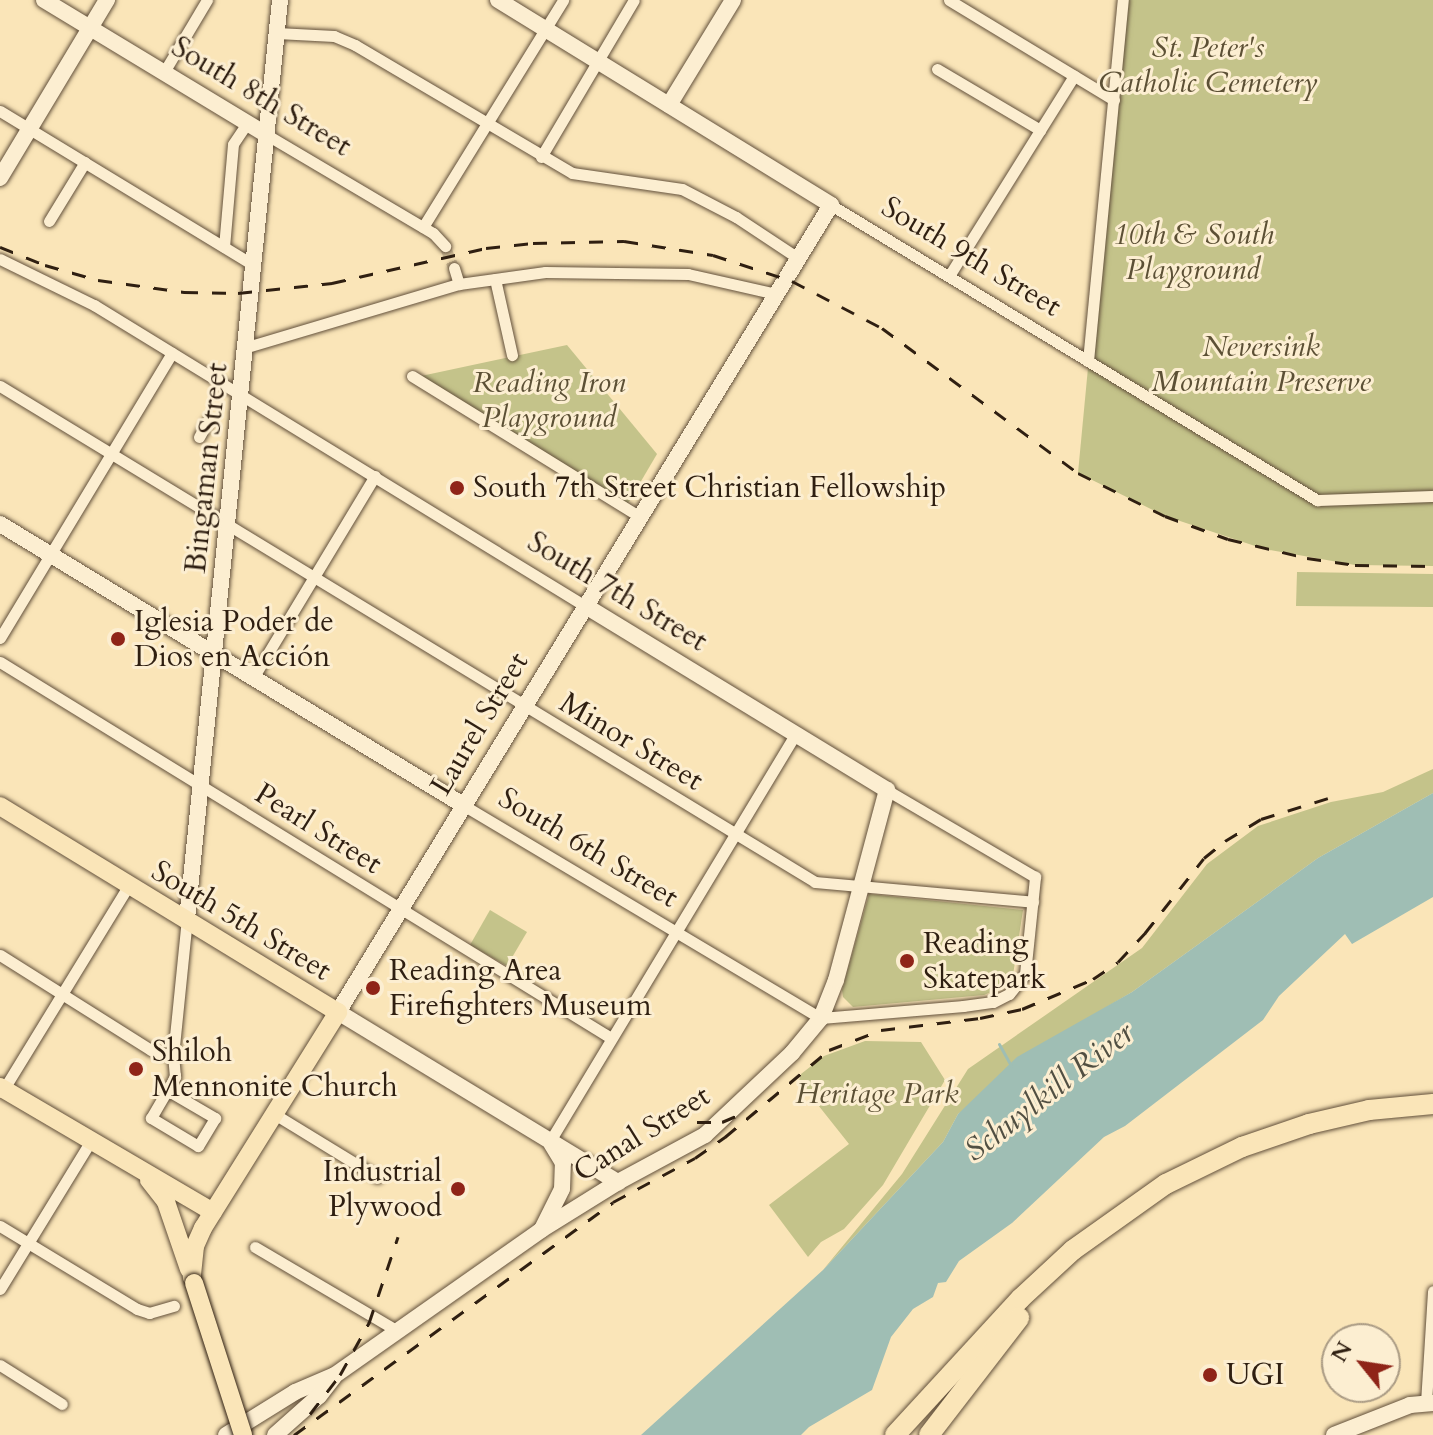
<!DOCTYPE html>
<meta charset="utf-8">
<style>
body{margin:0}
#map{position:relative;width:1433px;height:1435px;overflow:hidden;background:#fae5b8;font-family:Cardo,serif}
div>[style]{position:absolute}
.green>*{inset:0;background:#c4c38a}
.water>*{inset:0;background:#9fbeb4}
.stream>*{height:3px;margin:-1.5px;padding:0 1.5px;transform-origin:1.5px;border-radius:1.5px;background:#9fbeb4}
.street-tunnel>*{height:11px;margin-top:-5.5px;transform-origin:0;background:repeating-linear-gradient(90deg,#d1bd97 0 11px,transparent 0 16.5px)}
.roads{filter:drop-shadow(0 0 2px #62503b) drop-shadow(0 0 2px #62503b)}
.street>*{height:11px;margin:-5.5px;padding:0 5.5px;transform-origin:5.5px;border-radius:5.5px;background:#fceed1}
.secondary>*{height:16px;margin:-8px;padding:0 8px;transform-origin:8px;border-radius:8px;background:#fceed1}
.primary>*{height:18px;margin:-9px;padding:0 9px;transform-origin:9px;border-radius:9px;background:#fae5b8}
.highway>*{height:20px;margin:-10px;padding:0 10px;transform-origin:10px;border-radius:10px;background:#fae5b8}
.rail>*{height:3px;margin-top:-1.5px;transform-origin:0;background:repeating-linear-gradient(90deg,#2f1f11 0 14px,transparent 0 28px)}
.bridges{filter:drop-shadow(0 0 2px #2f1f11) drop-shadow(0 0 2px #2f1f11)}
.primary-bridge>*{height:18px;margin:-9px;padding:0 9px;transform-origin:9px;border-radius:9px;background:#fae5b8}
.dots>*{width:22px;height:22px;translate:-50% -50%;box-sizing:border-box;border:4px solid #fceed1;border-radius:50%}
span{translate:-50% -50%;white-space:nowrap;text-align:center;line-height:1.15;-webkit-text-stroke:6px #fceed1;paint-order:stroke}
.park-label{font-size:30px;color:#5c5035;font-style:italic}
.street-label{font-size:30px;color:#2f1f11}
.poi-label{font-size:30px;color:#2f1f11}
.left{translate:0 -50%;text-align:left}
.right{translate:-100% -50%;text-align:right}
.water-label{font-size:32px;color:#514f42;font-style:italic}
.north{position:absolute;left:1321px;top:1323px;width:80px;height:80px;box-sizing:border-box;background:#fceed1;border:2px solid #aa9b84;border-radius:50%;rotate:300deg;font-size:22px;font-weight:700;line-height:32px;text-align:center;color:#2f1f11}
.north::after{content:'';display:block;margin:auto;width:28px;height:36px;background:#8f2418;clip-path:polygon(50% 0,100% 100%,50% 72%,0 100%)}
</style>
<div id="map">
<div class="green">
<div style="clip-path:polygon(1123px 0,1433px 0,1433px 566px,1355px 565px,1264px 549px,1165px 516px,1078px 473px)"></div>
<div style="clip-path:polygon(567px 345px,657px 454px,627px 505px,421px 376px)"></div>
<div style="clip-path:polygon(1297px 572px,1433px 574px,1433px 607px,1296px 606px)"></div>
<div style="clip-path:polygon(1433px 769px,1433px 793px,1318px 858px,1132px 992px,1078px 1024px,958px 1114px,943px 1142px,823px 1270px,902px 1174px,968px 1069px,1142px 948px,1207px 864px,1258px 826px,1331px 802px,1383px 792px)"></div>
<div style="clip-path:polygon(869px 894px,1023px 910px,1013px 975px,1003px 987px,984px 995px,853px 1007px,843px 997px,842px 990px)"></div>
<div style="clip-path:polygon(490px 910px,527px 932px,507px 966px,470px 945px)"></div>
<div style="clip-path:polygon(865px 1041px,921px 1042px,945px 1080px,883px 1185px,844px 1229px,821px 1242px,808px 1257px,769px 1205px,849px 1144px,799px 1081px,801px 1074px,824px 1056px)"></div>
</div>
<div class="water">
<div style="clip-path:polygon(1433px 793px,1433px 897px,1352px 944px,1345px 934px,1279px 996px,1263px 1020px,1125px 1126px,1104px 1137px,1012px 1223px,959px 1261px,946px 1282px,938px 1283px,933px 1297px,913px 1309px,891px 1337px,872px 1390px,809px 1427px,801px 1435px,641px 1435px,823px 1270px,943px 1142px,958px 1114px,1017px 1057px,1132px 992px,1318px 858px)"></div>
</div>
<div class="stream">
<div style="left:999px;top:1044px;width:25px;rotate:61deg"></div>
</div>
<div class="street-tunnel">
<div style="left:445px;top:246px;width:24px;rotate:68deg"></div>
</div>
<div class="roads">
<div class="street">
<div style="left:949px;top:0;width:193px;rotate:31.2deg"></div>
<div style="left:277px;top:33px;width:57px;rotate:3deg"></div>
<div style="left:334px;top:36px;width:23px;rotate:23deg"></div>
<div style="left:355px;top:45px;width:252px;rotate:30.5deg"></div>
<div style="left:572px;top:173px;width:111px;rotate:8.3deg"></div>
<div style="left:682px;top:189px;width:61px;rotate:27.4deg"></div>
<div style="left:736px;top:217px;width:74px;rotate:33.5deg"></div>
<div style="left:937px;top:69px;width:120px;rotate:30.6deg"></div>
<div style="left:164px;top:72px;width:84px;rotate:-59.2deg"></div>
<div style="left:0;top:111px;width:298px;rotate:31.3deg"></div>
<div style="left:267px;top:135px;width:193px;rotate:30.6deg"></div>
<div style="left:433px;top:233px;width:18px;rotate:47deg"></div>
<div style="left:541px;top:157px;width:182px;rotate:-59.4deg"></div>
<div style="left:831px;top:205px;width:569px;rotate:31.26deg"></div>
<div style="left:1317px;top:500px;width:116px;rotate:-2deg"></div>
<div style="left:49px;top:221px;width:69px;rotate:-58.6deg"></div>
<div style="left:423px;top:227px;width:267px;rotate:-58.3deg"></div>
<div style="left:224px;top:247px;width:103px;rotate:-85deg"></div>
<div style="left:233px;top:144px;width:25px;rotate:-56deg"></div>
<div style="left:0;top:259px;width:105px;rotate:26.1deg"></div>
<div style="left:94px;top:305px;width:576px;rotate:31.51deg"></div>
<div style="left:454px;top:268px;width:17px;rotate:73deg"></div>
<div style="left:949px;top:276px;width:236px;rotate:-58deg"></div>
<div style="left:495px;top:279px;width:78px;rotate:77.4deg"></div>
<div style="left:247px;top:347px;width:221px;rotate:-16.6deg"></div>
<div style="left:459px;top:284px;width:87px;rotate:-7.9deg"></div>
<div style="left:545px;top:272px;width:143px;rotate:0.8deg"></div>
<div style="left:688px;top:274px;width:90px;rotate:12.8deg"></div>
<div style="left:1088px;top:361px;width:363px;rotate:-84.5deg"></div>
<div style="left:412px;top:376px;width:268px;rotate:31.7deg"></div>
<div style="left:0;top:386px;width:954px;rotate:31.32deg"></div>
<div style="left:815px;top:882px;width:219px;rotate:5.2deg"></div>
<div style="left:199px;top:437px;width:18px;rotate:-61deg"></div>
<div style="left:0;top:638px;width:333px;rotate:-58.9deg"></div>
<div style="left:0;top:662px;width:717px;rotate:31.61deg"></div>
<div style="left:253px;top:678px;width:236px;rotate:-58.9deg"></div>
<div style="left:463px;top:805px;width:417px;rotate:30.8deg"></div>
<div style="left:821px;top:1018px;width:143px;rotate:-4.8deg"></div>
<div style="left:963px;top:1006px;width:30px;rotate:-8deg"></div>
<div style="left:993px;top:1002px;width:18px;rotate:-27deg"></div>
<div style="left:1009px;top:994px;width:26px;rotate:-51deg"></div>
<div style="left:1025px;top:974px;width:98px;rotate:-84.1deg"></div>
<div style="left:1035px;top:877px;width:172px;rotate:-149.6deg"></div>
<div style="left:0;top:955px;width:178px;rotate:32.2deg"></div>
<div style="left:151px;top:1050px;width:23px;rotate:15deg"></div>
<div style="left:167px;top:1090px;width:56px;rotate:30.3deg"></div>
<div style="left:215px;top:1118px;width:33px;rotate:121deg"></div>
<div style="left:198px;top:1146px;width:55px;rotate:-149.2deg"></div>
<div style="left:151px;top:1118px;width:48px;rotate:-59.7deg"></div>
<div style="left:175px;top:1077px;width:21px;rotate:-95deg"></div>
<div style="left:173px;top:1056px;width:138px;rotate:-84.2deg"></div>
<div style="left:2px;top:1092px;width:243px;rotate:-58.5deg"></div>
<div style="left:276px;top:1115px;width:119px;rotate:31.5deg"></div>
<div style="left:550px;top:1141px;width:476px;rotate:-58.9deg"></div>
<div style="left:0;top:1226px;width:160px;rotate:31.2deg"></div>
<div style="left:137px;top:1309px;width:13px;rotate:18deg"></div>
<div style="left:149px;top:1313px;width:26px;rotate:-16deg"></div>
<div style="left:255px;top:1247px;width:164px;rotate:30.5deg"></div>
<div style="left:0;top:1289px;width:172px;rotate:-58.5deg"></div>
<div style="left:0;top:1365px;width:73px;rotate:32.2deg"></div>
<div style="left:1426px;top:1403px;width:112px;rotate:-86.4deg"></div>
</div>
<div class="secondary">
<div style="left:44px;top:0;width:261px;rotate:31.2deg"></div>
<div style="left:498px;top:0;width:391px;rotate:31.6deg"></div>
<div style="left:831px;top:205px;width:946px;rotate:121.42deg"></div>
<div style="left:338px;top:1012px;width:328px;rotate:31.3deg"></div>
<div style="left:669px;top:105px;width:123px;rotate:-58.6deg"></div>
<div style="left:0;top:178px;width:208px;rotate:-59deg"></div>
<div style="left:0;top:524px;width:542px;rotate:31.25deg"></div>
<div style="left:187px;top:919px;width:924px;rotate:-84.22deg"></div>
<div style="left:543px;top:1227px;width:42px;rotate:-63.4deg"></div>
<div style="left:562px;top:1189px;width:26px;rotate:-88deg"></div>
<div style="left:563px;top:1163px;width:23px;rotate:-121deg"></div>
<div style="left:226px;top:1435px;width:81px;rotate:-31.9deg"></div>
<div style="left:295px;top:1392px;width:43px;rotate:-23deg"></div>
<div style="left:335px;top:1375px;width:252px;rotate:-35.1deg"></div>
<div style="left:541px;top:1230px;width:91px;rotate:-31.9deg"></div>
<div style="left:618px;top:1182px;width:99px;rotate:-28.4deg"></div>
<div style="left:705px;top:1135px;width:120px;rotate:-43.3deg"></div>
<div style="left:792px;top:1053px;width:45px;rotate:-50.4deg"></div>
<div style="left:821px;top:1018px;width:41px;rotate:-68.5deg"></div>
<div style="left:836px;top:980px;width:197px;rotate:-75deg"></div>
<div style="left:887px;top:790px;width:354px;rotate:-148.6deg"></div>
<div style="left:275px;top:1435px;width:59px;rotate:-41.6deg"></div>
<div style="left:319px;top:1396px;width:24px;rotate:-52deg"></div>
<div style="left:1334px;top:1435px;width:82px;rotate:-21.5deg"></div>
<div style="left:1410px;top:1405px;width:23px;rotate:-5deg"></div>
</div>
<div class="primary">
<div style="left:0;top:806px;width:396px;rotate:31.4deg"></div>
<div style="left:338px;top:1012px;width:255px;rotate:122deg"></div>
<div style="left:203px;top:1228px;width:20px;rotate:114deg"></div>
<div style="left:195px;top:1246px;width:31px;rotate:96deg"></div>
<div style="left:0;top:1087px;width:247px;rotate:30.4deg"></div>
<div style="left:149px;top:1180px;width:28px;rotate:52deg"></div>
<div style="left:166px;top:1202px;width:71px;rotate:71.1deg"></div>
</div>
<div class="highway">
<div style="left:895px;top:1435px;width:185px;rotate:-47.4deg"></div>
<div style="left:1020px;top:1299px;width:72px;rotate:-42.8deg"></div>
<div style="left:1073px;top:1250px;width:114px;rotate:-35.4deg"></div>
<div style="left:1166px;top:1184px;width:85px;rotate:-26deg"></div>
<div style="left:1242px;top:1147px;width:71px;rotate:-18.9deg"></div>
<div style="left:1309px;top:1124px;width:62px;rotate:-13.1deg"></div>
<div style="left:1369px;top:1110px;width:64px;rotate:-5.4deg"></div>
<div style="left:929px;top:1435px;width:148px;rotate:-52.4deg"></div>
</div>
</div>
<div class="rail">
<div style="left:0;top:247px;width:48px;rotate:21.8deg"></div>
<div style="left:45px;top:265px;width:55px;rotate:15.8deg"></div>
<div style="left:98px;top:280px;width:87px;rotate:7.9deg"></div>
<div style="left:184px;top:292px;width:54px;rotate:1.1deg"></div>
<div style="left:238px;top:293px;width:95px;rotate:-6.1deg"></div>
<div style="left:332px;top:283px;width:158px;rotate:-12.8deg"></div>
<div style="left:486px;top:248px;width:47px;rotate:-6.1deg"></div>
<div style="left:533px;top:243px;width:91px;rotate:-1.3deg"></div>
<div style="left:624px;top:241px;width:90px;rotate:8.9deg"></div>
<div style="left:713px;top:255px;width:83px;rotate:18.2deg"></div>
<div style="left:792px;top:281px;width:102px;rotate:27.6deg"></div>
<div style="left:882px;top:328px;width:244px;rotate:36.5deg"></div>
<div style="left:1078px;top:473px;width:97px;rotate:26.3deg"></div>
<div style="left:1165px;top:516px;width:67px;rotate:20.1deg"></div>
<div style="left:1228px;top:539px;width:81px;rotate:13.5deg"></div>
<div style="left:1307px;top:558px;width:49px;rotate:8.3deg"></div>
<div style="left:1355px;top:565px;width:78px;rotate:0.7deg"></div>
<div style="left:697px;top:1122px;width:25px"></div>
<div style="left:722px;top:1122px;width:25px;rotate:-23deg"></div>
<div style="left:310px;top:1414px;width:49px;rotate:-52.4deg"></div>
<div style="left:340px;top:1375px;width:60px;rotate:-60.9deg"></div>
<div style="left:369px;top:1323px;width:91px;rotate:-71.4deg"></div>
<div style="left:294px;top:1435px;width:395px;rotate:-36.1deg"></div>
<div style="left:613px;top:1202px;width:93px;rotate:-28.2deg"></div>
<div style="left:695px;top:1158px;width:37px;rotate:-35deg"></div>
<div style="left:725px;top:1137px;width:136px;rotate:-39.9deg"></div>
<div style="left:829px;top:1050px;width:56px;rotate:-21deg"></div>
<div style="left:881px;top:1030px;width:100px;rotate:-6.9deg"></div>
<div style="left:980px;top:1018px;width:43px;rotate:-12.1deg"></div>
<div style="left:1022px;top:1009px;width:77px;rotate:-22.9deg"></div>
<div style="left:1093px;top:979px;width:30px;rotate:-34deg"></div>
<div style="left:1118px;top:962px;width:40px;rotate:-47deg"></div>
<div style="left:1145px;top:933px;width:95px;rotate:-51.8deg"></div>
<div style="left:1204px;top:858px;width:27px;rotate:-39deg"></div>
<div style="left:1225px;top:841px;width:42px;rotate:-31.4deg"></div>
<div style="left:1261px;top:819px;width:81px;rotate:-17.3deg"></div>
</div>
<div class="bridges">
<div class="primary-bridge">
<div style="left:194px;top:1283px;width:160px;rotate:72.1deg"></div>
</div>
</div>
<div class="dots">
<div style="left:457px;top:488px;background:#8f2418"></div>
<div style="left:118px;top:639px;background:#8f2418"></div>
<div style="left:907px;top:961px;background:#8f2418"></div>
<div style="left:373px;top:988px;background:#8f2418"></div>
<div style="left:136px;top:1069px;background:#8f2418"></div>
<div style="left:458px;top:1189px;background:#8f2418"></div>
<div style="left:1210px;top:1375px;background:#8f2418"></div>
</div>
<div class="park-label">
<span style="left:1208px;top:65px">St. Peter's<br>Catholic Cemetery</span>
<span style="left:1193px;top:252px">10th &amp; South<br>Playground</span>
<span style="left:1261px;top:364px">Neversink<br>Mountain Preserve</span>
<span style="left:549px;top:400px">Reading Iron<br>Playground</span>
<span style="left:877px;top:1094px">Heritage Park</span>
</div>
<div class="street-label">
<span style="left:261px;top:97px;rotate:31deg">South 8th Street</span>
<span style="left:971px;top:257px;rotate:31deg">South 9th Street</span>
<span style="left:207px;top:468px;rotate:-84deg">Bingaman Street</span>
<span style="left:617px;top:592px;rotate:31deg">South 7th Street</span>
<span style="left:480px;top:724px;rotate:-59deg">Laurel Street</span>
<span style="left:631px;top:742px;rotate:31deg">Minor Street</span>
<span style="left:318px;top:829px;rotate:32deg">Pearl Street</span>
<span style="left:588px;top:848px;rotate:31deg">South 6th Street</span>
<span style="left:241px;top:921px;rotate:31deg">South 5th Street</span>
<span style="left:642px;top:1134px;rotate:-32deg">Canal Street</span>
</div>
<div class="poi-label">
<span class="left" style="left:473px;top:488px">South 7th Street Christian Fellowship</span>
<span class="left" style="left:134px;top:639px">Iglesia Poder de<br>Dios en Acción</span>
<span class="left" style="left:923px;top:961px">Reading<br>Skatepark</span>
<span class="left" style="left:389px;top:988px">Reading Area<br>Firefighters Museum</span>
<span class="left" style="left:152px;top:1069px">Shiloh<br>Mennonite Church</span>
<span class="right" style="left:442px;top:1189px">Industrial<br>Plywood</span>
<span class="left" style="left:1226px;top:1375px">UGI</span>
</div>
<div class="water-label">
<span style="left:1049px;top:1092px;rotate:-38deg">Schuylkill River</span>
</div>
<div class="north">N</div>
</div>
